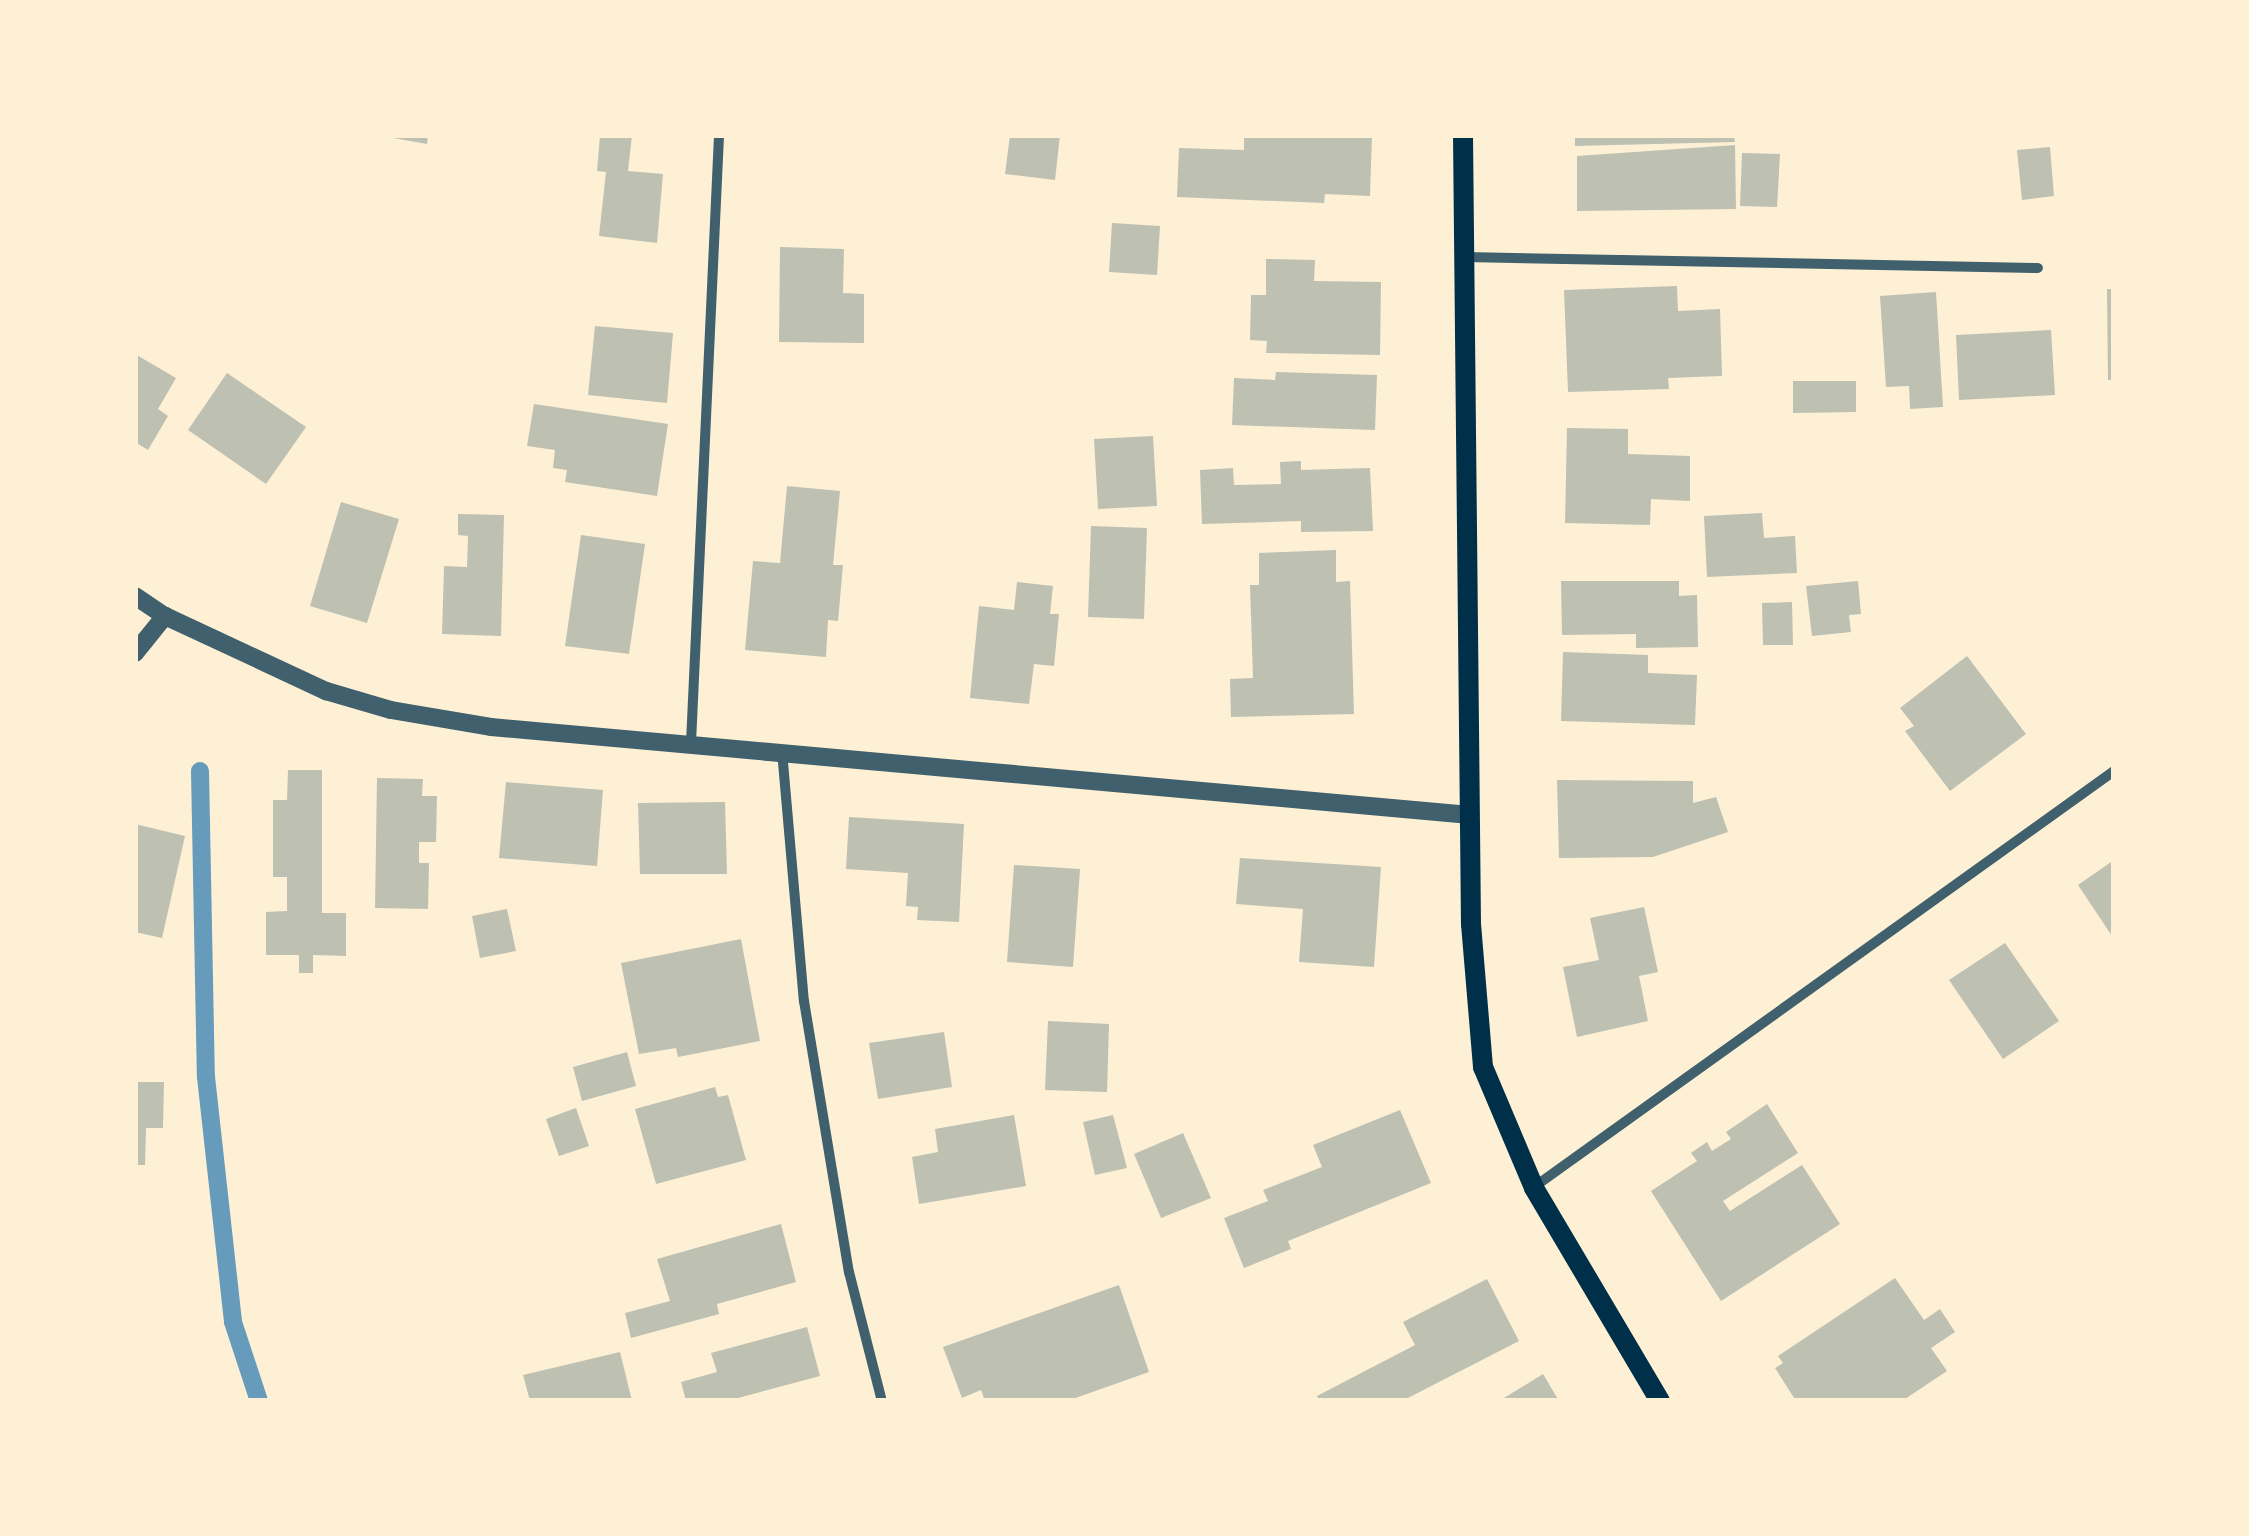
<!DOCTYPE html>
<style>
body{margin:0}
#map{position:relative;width:2249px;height:1536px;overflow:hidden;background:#fdf0d5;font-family:"Archivo Narrow",sans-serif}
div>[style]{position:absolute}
.stream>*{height:18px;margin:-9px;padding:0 9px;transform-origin:9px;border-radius:9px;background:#669bbc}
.building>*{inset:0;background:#bec0b2}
.minor>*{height:10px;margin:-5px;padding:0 5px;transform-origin:5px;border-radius:5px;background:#3f606c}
.tertiary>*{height:18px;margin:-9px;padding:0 9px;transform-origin:9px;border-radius:9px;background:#3f606c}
.secondary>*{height:20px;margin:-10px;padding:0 10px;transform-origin:10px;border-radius:10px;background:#003049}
span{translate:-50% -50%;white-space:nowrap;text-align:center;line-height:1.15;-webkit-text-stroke:10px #fdf0d5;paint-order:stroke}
.frame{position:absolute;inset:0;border:138px solid #fdf0d5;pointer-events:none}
</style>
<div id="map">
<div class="stream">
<div style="left:200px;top:771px;width:306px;rotate:88.9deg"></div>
<div style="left:206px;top:1077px;width:246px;rotate:83.7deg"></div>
<div style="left:233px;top:1322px;width:83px;rotate:71.8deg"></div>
</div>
<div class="building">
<div style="clip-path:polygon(376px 135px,428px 135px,427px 144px)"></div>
<div style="clip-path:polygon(600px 135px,632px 135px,628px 171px,663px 174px,657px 243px,599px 236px,606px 172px,597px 171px)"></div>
<div style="clip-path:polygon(1010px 135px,1060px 135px,1055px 180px,1005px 174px)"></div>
<div style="clip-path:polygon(1244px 135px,1372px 135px,1370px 196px,1325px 194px,1324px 203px,1177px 197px,1179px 148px,1244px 150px)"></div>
<div style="clip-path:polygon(1575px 135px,1734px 135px,1735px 142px,1575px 146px)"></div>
<div style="clip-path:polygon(1735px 145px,1736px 209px,1577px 211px,1577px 156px)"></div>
<div style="clip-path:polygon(2050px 147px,2054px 196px,2022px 200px,2017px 150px)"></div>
<div style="clip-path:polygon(1742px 153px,1780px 154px,1777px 207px,1740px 206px)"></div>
<div style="clip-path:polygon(1112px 223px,1160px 226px,1157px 275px,1109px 272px)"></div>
<div style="clip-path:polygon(780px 247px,844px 249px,843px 293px,864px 294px,864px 343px,779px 342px)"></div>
<div style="clip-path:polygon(1266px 259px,1315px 260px,1314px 281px,1381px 282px,1380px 355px,1266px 353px,1267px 341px,1250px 340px,1251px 295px,1266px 295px)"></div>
<div style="clip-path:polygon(1677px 286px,1678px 311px,1720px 309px,1722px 376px,1668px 378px,1669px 389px,1568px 392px,1564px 290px)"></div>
<div style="clip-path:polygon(2107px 289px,2114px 289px,2114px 380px,2108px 380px)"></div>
<div style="clip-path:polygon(1936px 292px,1943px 407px,1910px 409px,1909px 386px,1886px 387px,1880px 296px)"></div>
<div style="clip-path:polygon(595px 326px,673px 333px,667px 403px,588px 395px)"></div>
<div style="clip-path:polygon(2051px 330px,2055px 395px,1959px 400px,1956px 335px)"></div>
<div style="clip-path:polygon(135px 354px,176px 378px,158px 409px,168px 416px,148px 450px,135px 442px)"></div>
<div style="clip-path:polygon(1276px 372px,1377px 375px,1375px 430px,1232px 425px,1234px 378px,1275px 380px)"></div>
<div style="clip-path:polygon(227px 373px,306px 427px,266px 484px,188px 430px)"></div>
<div style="clip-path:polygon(1793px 381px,1856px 381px,1856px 412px,1793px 413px)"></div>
<div style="clip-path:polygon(534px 404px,668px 424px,657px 496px,565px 482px,567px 470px,553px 468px,555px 450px,527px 446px)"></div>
<div style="clip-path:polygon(1567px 428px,1628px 429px,1628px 454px,1690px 456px,1690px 501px,1651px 499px,1650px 525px,1565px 523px)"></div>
<div style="clip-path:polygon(1153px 436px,1157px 506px,1098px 509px,1094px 439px)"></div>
<div style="clip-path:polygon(1301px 461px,1301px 470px,1370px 468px,1373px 531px,1301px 532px,1301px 521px,1202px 524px,1200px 470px,1233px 468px,1234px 485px,1281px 484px,1280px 462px)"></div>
<div style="clip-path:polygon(787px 486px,840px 491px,833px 565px,843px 565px,838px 621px,828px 620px,826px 657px,745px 650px,753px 561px,780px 563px)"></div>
<div style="clip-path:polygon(341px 502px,399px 519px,367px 623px,310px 606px)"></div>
<div style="clip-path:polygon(1762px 513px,1764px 538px,1795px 536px,1797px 573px,1707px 577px,1704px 516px)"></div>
<div style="clip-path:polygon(458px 514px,504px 515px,501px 636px,442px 634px,444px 566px,467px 567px,468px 536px,458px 535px)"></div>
<div style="clip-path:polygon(1091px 526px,1147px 528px,1144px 619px,1088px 617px)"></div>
<div style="clip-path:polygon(581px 535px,645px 544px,629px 654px,565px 646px)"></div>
<div style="clip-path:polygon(1336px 550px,1336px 582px,1350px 581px,1354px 714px,1231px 717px,1230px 679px,1253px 678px,1250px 585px,1259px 585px,1259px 553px)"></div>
<div style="clip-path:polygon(1561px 581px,1679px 581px,1679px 596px,1697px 595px,1698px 647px,1636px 648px,1636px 634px,1562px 635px)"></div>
<div style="clip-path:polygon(1858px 581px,1861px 614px,1849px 615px,1851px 632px,1812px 636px,1806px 586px)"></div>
<div style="clip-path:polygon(1017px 582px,1053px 586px,1050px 614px,1059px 614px,1054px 666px,1034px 664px,1029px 704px,970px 698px,979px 606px,1014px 610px)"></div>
<div style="clip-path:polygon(1792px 602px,1793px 645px,1763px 645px,1762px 603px)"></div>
<div style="clip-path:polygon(1563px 652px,1648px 655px,1648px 673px,1697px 675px,1695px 725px,1561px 721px)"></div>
<div style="clip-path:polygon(1967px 656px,2026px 734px,1950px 791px,1905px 731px,1914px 726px,1900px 708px)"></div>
<div style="clip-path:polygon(288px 770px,322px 770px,322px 913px,346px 913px,346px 956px,313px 955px,313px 973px,299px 973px,299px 955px,266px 955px,266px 912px,287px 911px,287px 877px,273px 877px,273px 800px,287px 800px)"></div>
<div style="clip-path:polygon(377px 778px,423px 779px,422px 796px,437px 796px,436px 842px,419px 842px,419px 863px,429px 863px,428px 909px,375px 908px)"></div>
<div style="clip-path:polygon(1557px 780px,1693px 781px,1693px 803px,1716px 797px,1728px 832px,1653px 857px,1559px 858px)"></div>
<div style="clip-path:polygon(506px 782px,603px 790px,597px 866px,499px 858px)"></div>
<div style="clip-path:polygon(725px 802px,727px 874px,640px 874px,638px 803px)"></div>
<div style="clip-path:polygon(849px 817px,964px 824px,959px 922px,917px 920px,918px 907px,906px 906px,908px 873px,846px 869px)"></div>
<div style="clip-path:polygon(135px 824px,185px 836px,162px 938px,135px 932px)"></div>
<div style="clip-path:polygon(1240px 858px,1381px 867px,1374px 967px,1299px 962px,1303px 909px,1236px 904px)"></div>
<div style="clip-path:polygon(2114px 860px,2114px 939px,2078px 885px)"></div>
<div style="clip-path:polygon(1014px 865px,1080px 869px,1073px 967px,1007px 962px)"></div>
<div style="clip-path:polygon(1644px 907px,1658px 972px,1639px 976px,1648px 1021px,1577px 1037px,1563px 967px,1599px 960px,1590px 918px)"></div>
<div style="clip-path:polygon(507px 909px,516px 951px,480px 958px,472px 916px)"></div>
<div style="clip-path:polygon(741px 939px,760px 1041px,678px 1057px,676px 1048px,639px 1054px,621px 963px)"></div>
<div style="clip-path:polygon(2005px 943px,2059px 1021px,2003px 1059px,1949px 980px)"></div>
<div style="clip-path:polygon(1048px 1021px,1109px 1024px,1107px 1092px,1045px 1090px)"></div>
<div style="clip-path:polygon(944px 1032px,952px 1087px,878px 1099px,869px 1043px)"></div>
<div style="clip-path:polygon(627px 1052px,636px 1086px,582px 1101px,573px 1067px)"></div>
<div style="clip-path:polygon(135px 1082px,164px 1082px,163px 1128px,146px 1128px,145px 1165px,135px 1165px)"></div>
<div style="clip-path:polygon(715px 1087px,718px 1097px,728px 1095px,746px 1160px,656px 1184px,635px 1109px)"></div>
<div style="clip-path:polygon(1767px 1104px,1798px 1153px,1723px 1201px,1730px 1211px,1802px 1165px,1840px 1224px,1721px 1301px,1651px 1191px,1697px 1161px,1691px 1153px,1707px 1142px,1712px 1151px,1731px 1139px,1726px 1132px)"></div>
<div style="clip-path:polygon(576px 1108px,589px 1146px,559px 1156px,546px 1119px)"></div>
<div style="clip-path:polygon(1400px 1110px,1431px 1183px,1288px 1241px,1291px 1249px,1244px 1268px,1224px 1218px,1268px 1201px,1263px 1190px,1322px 1167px,1313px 1145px)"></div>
<div style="clip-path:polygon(1014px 1115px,1026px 1186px,919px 1204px,912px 1157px,938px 1152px,935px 1129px)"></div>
<div style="clip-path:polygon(1113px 1115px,1127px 1168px,1095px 1175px,1083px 1122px)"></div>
<div style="clip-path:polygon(1183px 1133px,1211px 1198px,1161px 1218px,1134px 1154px)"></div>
<div style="clip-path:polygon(781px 1224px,796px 1282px,717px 1304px,719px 1314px,631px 1338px,625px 1313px,670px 1301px,657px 1259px)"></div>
<div style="clip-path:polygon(1895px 1278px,1924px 1320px,1940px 1309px,1955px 1332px,1931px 1348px,1947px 1371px,1902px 1401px,1796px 1401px,1775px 1368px,1783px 1363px,1778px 1356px)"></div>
<div style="clip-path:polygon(1487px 1279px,1519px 1341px,1402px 1401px,1319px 1401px,1317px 1396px,1415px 1345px,1403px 1322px)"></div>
<div style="clip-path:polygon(1119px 1285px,1149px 1372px,1067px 1401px,985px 1401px,981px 1390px,962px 1398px,943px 1347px)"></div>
<div style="clip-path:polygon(807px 1327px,820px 1376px,727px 1401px,686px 1401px,681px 1382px,717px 1372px,711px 1353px)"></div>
<div style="clip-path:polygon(620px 1352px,632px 1401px,530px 1401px,523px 1375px)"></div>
<div style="clip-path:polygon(1543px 1374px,1559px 1401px,1499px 1401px)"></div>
</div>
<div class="minor">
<div style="left:1465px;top:257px;width:573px;rotate:1.1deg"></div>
<div style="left:691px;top:743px;width:609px;rotate:-87.36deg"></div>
<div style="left:782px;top:751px;width:251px;rotate:85deg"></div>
<div style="left:804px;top:1001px;width:275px;rotate:80.6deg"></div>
<div style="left:849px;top:1272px;width:133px;rotate:75.7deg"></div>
<div style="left:1534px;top:1187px;width:714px;rotate:-35.65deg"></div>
</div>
<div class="tertiary">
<div style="left:135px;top:596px;width:36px;rotate:34deg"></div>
<div style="left:135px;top:653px;width:48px;rotate:-51deg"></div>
<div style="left:165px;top:616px;width:178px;rotate:25deg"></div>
<div style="left:326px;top:691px;width:68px;rotate:16.3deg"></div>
<div style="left:391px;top:710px;width:101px;rotate:9.6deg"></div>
<div style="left:491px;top:727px;width:983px;rotate:5.14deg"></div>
</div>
<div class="secondary">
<div style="left:1463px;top:135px;width:789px;rotate:89.42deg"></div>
<div style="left:1471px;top:924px;width:144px;rotate:85.2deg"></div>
<div style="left:1483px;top:1067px;width:131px;rotate:67.1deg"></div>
<div style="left:1534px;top:1188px;width:247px;rotate:59.4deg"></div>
</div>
<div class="frame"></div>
</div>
